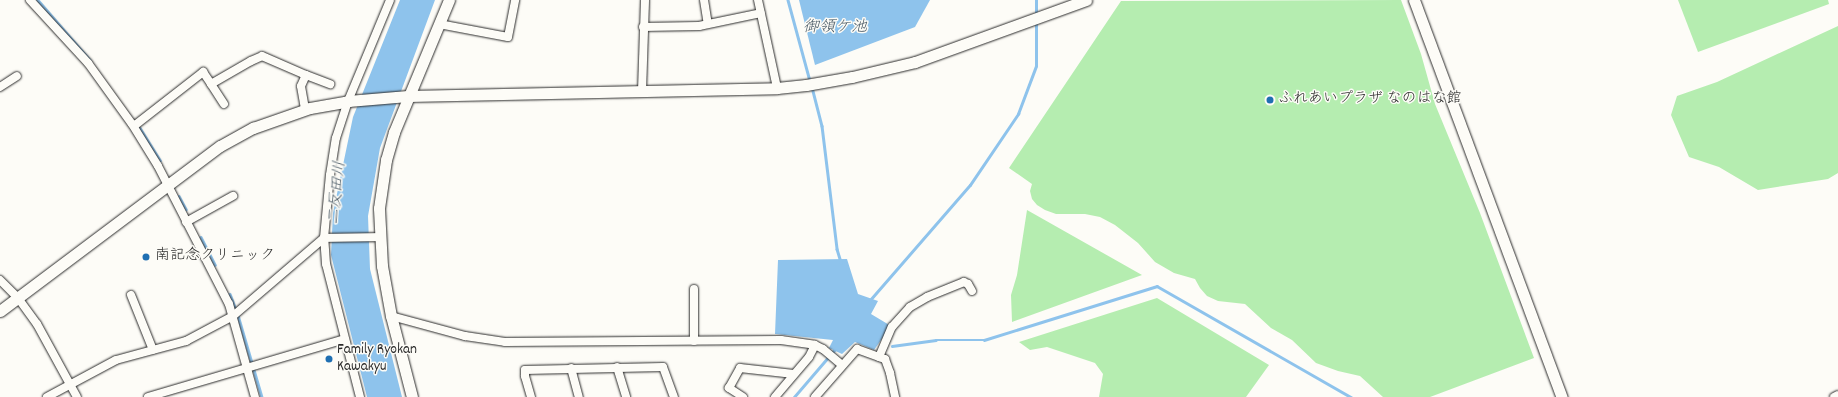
<!DOCTYPE html>
<meta charset="utf-8">
<style>
body{margin:0}
#map{position:relative;width:1838px;height:397px;overflow:hidden;background:#fdfcf7;font-family:Dekko,"Klee One",sans-serif}
div>[style]{position:absolute}
.green>*{inset:0;background:#b5edb0}
.water>*{inset:0;background:#8ec3ec}
.stream>*{height:2.5px;margin:-1.25px;padding:0 1.25px;transform-origin:1.25px;border-radius:1.25px;background:#8ec3ec}
.roads{filter:drop-shadow(0 0 1px #2b2b2b) drop-shadow(0 0 1px #2b2b2b)}
.street>*{height:8px;margin:-4px;padding:0 4px;transform-origin:4px;border-radius:4px;background:#fdfcf7}
.secondary>*{height:11px;margin:-5.5px;padding:0 5.5px;transform-origin:5.5px;border-radius:5.5px;background:#fdfcf7}
.dots>*{width:11px;height:11px;translate:-50% -50%;box-sizing:border-box;border:2px solid #fdfcf7;border-radius:50%}
span{translate:-50% -50%;white-space:nowrap;text-align:center;line-height:1.15;-webkit-text-stroke:3px #fdfcf7;paint-order:stroke}
.poi-label{font-size:15px;color:#2b2b2b}
.left{translate:0 -50%;text-align:left}
.water-label{font-size:16px;color:#495965;font-style:italic}
</style>
<div id="map">
<div class="green">
<div style="clip-path:polygon(1401px 0,1421px 54px,1435px 104px,1480px 213px,1534px 358px,1430px 397px,1383px 397px,1360px 376px,1338px 371px,1316px 363px,1292px 340px,1271px 328px,1245px 304px,1218px 301px,1207px 296px,1200px 288px,1195px 279px,1174px 273px,1155px 262px,1138px 243px,1115px 225px,1100px 217px,1085px 214px,1056px 214px,1045px 210px,1037px 205px,1032px 199px,1030px 191px,1032px 184px,1009px 168px,1121px 1px)"></div>
<div style="clip-path:polygon(1678px 0,1828px 0,1829px 4px,1698px 52px)"></div>
<div style="clip-path:polygon(1838px 26px,1838px 173px,1828px 179px,1758px 190px,1719px 167px,1689px 157px,1671px 115px,1677px 96px,1717px 82px)"></div>
<div style="clip-path:polygon(1027px 210px,1142px 275px,1012px 322px,1011px 295px,1017px 275px)"></div>
<div style="clip-path:polygon(1157px 298px,1269px 365px,1246px 397px,1099px 397px,1103px 374px,1095px 363px,1047px 347px,1030px 350px,1019px 342px)"></div>
</div>
<div class="water">
<div style="clip-path:polygon(400px 0,435px 0,380px 148px,368px 216px,370px 269px,402px 397px,367px 397px,331px 255px,333px 213px,353px 117px)"></div>
<div style="clip-path:polygon(799px 0,930px 0,915px 27px,815px 65px)"></div>
<div style="clip-path:polygon(847px 259px,858px 294px,878px 301px,871px 314px,891px 326px,874px 350px,855px 342px,842px 354px,829px 348px,833px 340px,775px 334px,778px 260px)"></div>
</div>
<div class="stream">
<div style="left:38px;top:0;width:79px;rotate:49.1deg"></div>
<div style="left:788px;top:0;width:84px;rotate:74.8deg"></div>
<div style="left:1036px;top:15px;width:15px;rotate:-90deg"></div>
<div style="left:812px;top:87px;width:40px;rotate:75.6deg"></div>
<div style="left:822px;top:126px;width:124px;rotate:83deg"></div>
<div style="left:837px;top:249px;width:14px;rotate:73deg"></div>
<div style="left:140px;top:128px;width:38px;rotate:58deg"></div>
<div style="left:179px;top:196px;width:15px;rotate:62deg"></div>
<div style="left:201px;top:237px;width:31px;rotate:63deg"></div>
<div style="left:230px;top:294px;width:17px;rotate:69deg"></div>
<div style="left:870px;top:300px;width:152px;rotate:-49deg"></div>
<div style="left:970px;top:185px;width:86px;rotate:-55.9deg"></div>
<div style="left:1018px;top:114px;width:51px;rotate:-69.4deg"></div>
<div style="left:1036px;top:66px;width:44px;rotate:-90deg"></div>
<div style="left:238px;top:315px;width:85px;rotate:73.7deg"></div>
<div style="left:892px;top:346px;width:44px;rotate:-7.8deg"></div>
<div style="left:936px;top:340px;width:48px"></div>
<div style="left:984px;top:340px;width:181px;rotate:-17.3deg"></div>
<div style="left:1157px;top:286px;width:224px;rotate:29.8deg"></div>
<div style="left:794px;top:397px;width:65px;rotate:-49.4deg"></div>
</div>
<div class="roads">
<div class="street">
<div style="left:30px;top:0;width:86px;rotate:47.4deg"></div>
<div style="left:88px;top:63px;width:75px;rotate:54.2deg"></div>
<div style="left:132px;top:124px;width:49px;rotate:58.2deg"></div>
<div style="left:158px;top:166px;width:155px;rotate:62.8deg"></div>
<div style="left:229px;top:304px;width:97px;rotate:74.4deg"></div>
<div style="left:704px;top:0;width:24px;rotate:81deg"></div>
<div style="left:758px;top:0;width:90px;rotate:77.8deg"></div>
<div style="left:439px;top:24px;width:70px;rotate:10.7deg"></div>
<div style="left:508px;top:37px;width:38px;rotate:-79deg"></div>
<div style="left:643px;top:27px;width:56px;rotate:-1deg"></div>
<div style="left:699px;top:26px;width:63px;rotate:-11.8deg"></div>
<div style="left:0;top:87px;width:20px;rotate:-33deg"></div>
<div style="left:642px;top:91px;width:91px;rotate:-88.1deg"></div>
<div style="left:224px;top:104px;width:24px;rotate:-123deg"></div>
<div style="left:211px;top:84px;width:46px;rotate:-29.9deg"></div>
<div style="left:251px;top:61px;width:12px;rotate:-24deg"></div>
<div style="left:262px;top:56px;width:48px;rotate:23.4deg"></div>
<div style="left:305px;top:109px;width:23px;rotate:-100deg"></div>
<div style="left:301px;top:86px;width:12px;rotate:-66deg"></div>
<div style="left:306px;top:75px;width:26px;rotate:21deg"></div>
<div style="left:134px;top:126px;width:88px;rotate:-38deg"></div>
<div style="left:203px;top:72px;width:14px;rotate:56deg"></div>
<div style="left:186px;top:222px;width:54px;rotate:-29deg"></div>
<div style="left:324px;top:238px;width:56px;rotate:-1deg"></div>
<div style="left:0;top:280px;width:25px;rotate:45deg"></div>
<div style="left:18px;top:298px;width:32px;rotate:54deg"></div>
<div style="left:37px;top:324px;width:83px;rotate:61.3deg"></div>
<div style="left:694px;top:289px;width:52px;rotate:90deg"></div>
<div style="left:131px;top:295px;width:59px;rotate:68.2deg"></div>
<div style="left:391px;top:316px;width:77px;rotate:15.1deg"></div>
<div style="left:465px;top:336px;width:40px;rotate:8.5deg"></div>
<div style="left:505px;top:342px;width:276px;rotate:-0.4deg"></div>
<div style="left:781px;top:340px;width:34px;rotate:8deg"></div>
<div style="left:815px;top:345px;width:9px;rotate:27deg"></div>
<div style="left:823px;top:349px;width:25px;rotate:40deg"></div>
<div style="left:879px;top:357px;width:33px;rotate:-67deg"></div>
<div style="left:892px;top:327px;width:27px;rotate:-48deg"></div>
<div style="left:910px;top:307px;width:20px;rotate:-30deg"></div>
<div style="left:927px;top:297px;width:40px;rotate:-22deg"></div>
<div style="left:964px;top:282px;width:4px;rotate:27deg"></div>
<div style="left:968px;top:284px;width:8px;rotate:60deg"></div>
<div style="left:617px;top:367px;width:31px;rotate:73deg"></div>
<div style="left:571px;top:368px;width:30px;rotate:75deg"></div>
<div style="left:47px;top:397px;width:78px;rotate:-28.2deg"></div>
<div style="left:116px;top:360px;width:73px;rotate:-15.2deg"></div>
<div style="left:186px;top:341px;width:53px;rotate:-28deg"></div>
<div style="left:233px;top:316px;width:120px;rotate:-40.6deg"></div>
<div style="left:148px;top:397px;width:205px;rotate:-16.4deg"></div>
<div style="left:360px;top:397px;width:137px;rotate:-104.3deg"></div>
<div style="left:326px;top:264px;width:26px;rotate:-94deg"></div>
<div style="left:324px;top:238px;width:63px;rotate:-84.6deg"></div>
<div style="left:330px;top:175px;width:37px;rotate:-81deg"></div>
<div style="left:336px;top:138px;width:39px;rotate:-72deg"></div>
<div style="left:348px;top:101px;width:109px;rotate:-67.4deg"></div>
<div style="left:531px;top:397px;width:22px;rotate:-106deg"></div>
<div style="left:525px;top:376px;width:6px;rotate:-90deg"></div>
<div style="left:525px;top:370px;width:138px;rotate:-1.2deg"></div>
<div style="left:663px;top:367px;width:32px;rotate:70deg"></div>
<div style="left:743px;top:397px;width:17px;rotate:-147deg"></div>
<div style="left:729px;top:388px;width:23px;rotate:-61deg"></div>
<div style="left:740px;top:368px;width:54px;rotate:6.3deg"></div>
<div style="left:775px;top:397px;width:52px;rotate:-49.6deg"></div>
<div style="left:809px;top:357px;width:13px;rotate:-63deg"></div>
<div style="left:815px;top:397px;width:64px;rotate:-48.8deg"></div>
<div style="left:857px;top:349px;width:30px;rotate:20deg"></div>
<div style="left:885px;top:359px;width:15px;rotate:70deg"></div>
<div style="left:890px;top:373px;width:25px;rotate:78deg"></div>
<div style="left:1834px;top:397px;width:4px;rotate:-27deg"></div>
</div>
<div class="secondary">
<div style="left:1414px;top:0;width:424px;rotate:69.6deg"></div>
<div style="left:0;top:311px;width:275px;rotate:-36.9deg"></div>
<div style="left:220px;top:146px;width:38px;rotate:-29deg"></div>
<div style="left:253px;top:128px;width:60px;rotate:-19.3deg"></div>
<div style="left:310px;top:108px;width:39px;rotate:-10deg"></div>
<div style="left:348px;top:101px;width:60px;rotate:-4.8deg"></div>
<div style="left:408px;top:96px;width:369px;rotate:-1.2deg"></div>
<div style="left:777px;top:88px;width:29px;rotate:-6deg"></div>
<div style="left:806px;top:85px;width:47px;rotate:-9.9deg"></div>
<div style="left:852px;top:77px;width:65px;rotate:-13.4deg"></div>
<div style="left:915px;top:62px;width:182px;rotate:-19.9deg"></div>
<div style="left:412px;top:397px;width:84px;rotate:-104.5deg"></div>
<div style="left:391px;top:316px;width:51px;rotate:-100.2deg"></div>
<div style="left:382px;top:266px;width:58px;rotate:-93deg"></div>
<div style="left:379px;top:208px;width:49px;rotate:-81.7deg"></div>
<div style="left:386px;top:160px;width:29px;rotate:-74deg"></div>
<div style="left:394px;top:132px;width:143px;rotate:-67.4deg"></div>
</div>
</div>
<div class="dots">
<div style="left:1270px;top:100px;background:#1f6fb2"></div>
<div style="left:146px;top:257px;background:#1f6fb2"></div>
<div style="left:329px;top:359px;background:#1f6fb2"></div>
</div>
<div class="poi-label">
<span class="left" style="left:1278px;top:100px">ふれあいプラザ なのはな館</span>
<span class="left" style="left:155px;top:257px">南記念クリニック</span>
<span class="left" style="left:337px;top:359px">Family Ryokan<br>Kawakyu</span>
</div>
<div class="water-label">
<span style="left:835px;top:28px">御領ケ池</span>
<span style="left:338px;top:193px;rotate:-84deg">二反田川</span>
</div>
</div>
